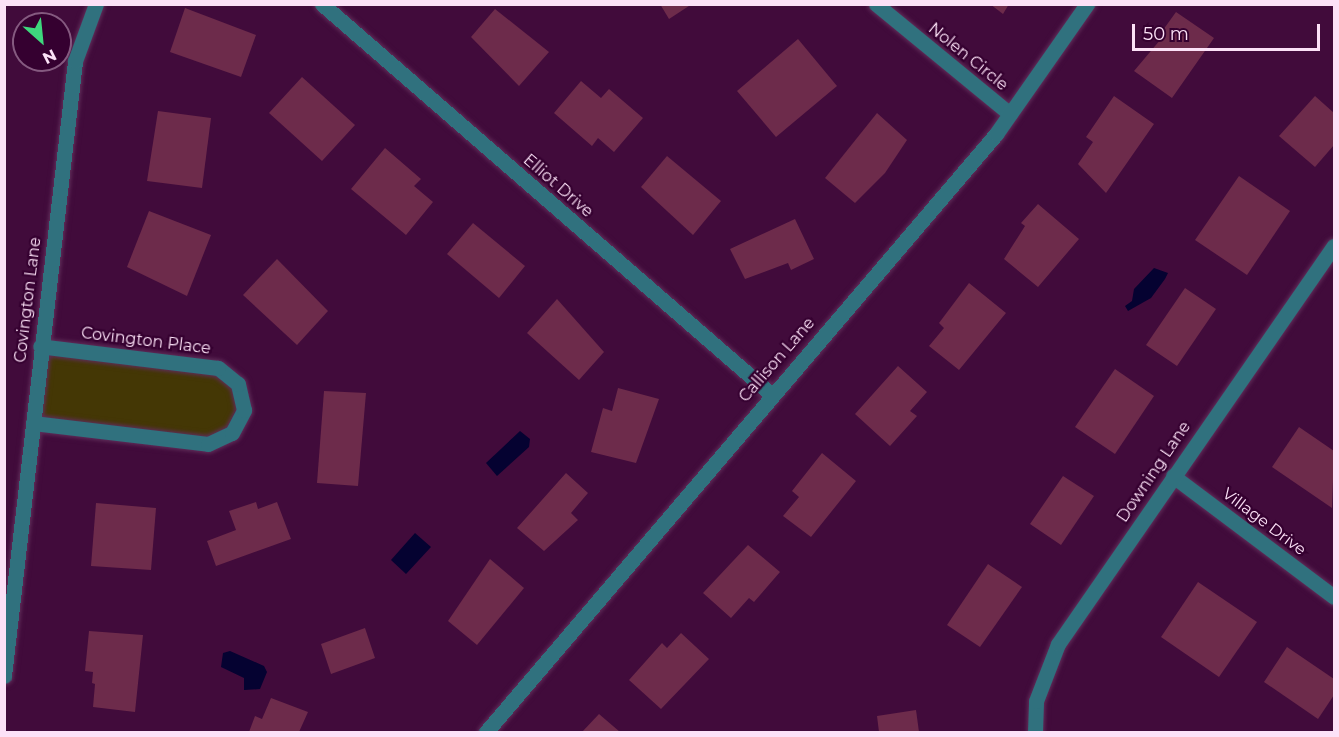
<!DOCTYPE html>
<style>
body{margin:0}
#map{position:relative;width:1339px;height:737px;overflow:hidden;background:#410b3b;font-family:Montserrat,sans-serif}
div>[style]{position:absolute}
.green>*{inset:0;background:#443705}
.water>*{inset:0;background:#050231}
.building>*{inset:0;background:#6d2b4b}
.roads{filter:drop-shadow(0 0 2px #5f2d59) drop-shadow(0 0 2px #5f2d59)}
.minor>*{height:15px;margin:-7.5px;padding:0 7.5px;transform-origin:7.5px;border-radius:7.5px;background:#30717e}
span{translate:-50% -50%;white-space:nowrap;text-align:center;line-height:1.15;-webkit-text-stroke:4.5px #350030;paint-order:stroke}
.street-label{font-size:16px;color:#fce1f7}
.frame{position:absolute;inset:0;border:6px solid #fce1f7;pointer-events:none}
.north{position:absolute;left:12px;top:12px;width:60px;height:60px;box-sizing:border-box;background:#350030;border:2px solid #855a80;border-radius:50%;rotate:153deg;font-size:16px;font-weight:700;line-height:24px;text-align:center;color:#fce1f7}
.north::after{content:'';display:block;margin:auto;width:21px;height:27px;background:#3ed77d;clip-path:polygon(50% 0,100% 100%,50% 72%,0 100%)}
.scale{position:absolute;left:1132px;top:24px;width:188px;height:27px;box-sizing:border-box;border:3px solid #fce1f7;border-top:0;padding-left:8px;font-size:18px;line-height:21px;white-space:nowrap;color:#fce1f7;-webkit-text-stroke:4px #350030;paint-order:stroke}
</style>
<div id="map">
<div class="green">
<div style="clip-path:polygon(40px 346px,205px 365px,243px 396px,221px 440px,33px 423px)"></div>
</div>
<div class="water">
<div style="clip-path:polygon(1154px 268px,1168px 273px,1165px 279px,1151px 298px,1128px 311px,1125px 306px,1132px 301px,1134px 289px)"></div>
<div style="clip-path:polygon(520px 431px,530px 439px,529px 447px,497px 476px,486px 463px)"></div>
<div style="clip-path:polygon(415px 533px,431px 547px,406px 574px,391px 560px)"></div>
<div style="clip-path:polygon(230px 651px,264px 666px,267px 672px,260px 689px,244px 690px,244px 678px,221px 667px,223px 653px)"></div>
</div>
<div class="building">
<div style="clip-path:polygon(660px 4px,692px 4px,669px 19px)"></div>
<div style="clip-path:polygon(990px 4px,1009px 4px,1003px 14px)"></div>
<div style="clip-path:polygon(185px 8px,256px 35px,241px 77px,170px 52px)"></div>
<div style="clip-path:polygon(495px 9px,549px 52px,519px 86px,471px 37px)"></div>
<div style="clip-path:polygon(1176px 12px,1214px 38px,1172px 98px,1134px 71px,1166px 33px,1163px 30px)"></div>
<div style="clip-path:polygon(798px 39px,837px 86px,776px 137px,737px 91px)"></div>
<div style="clip-path:polygon(302px 77px,355px 125px,322px 161px,269px 113px)"></div>
<div style="clip-path:polygon(581px 81px,601px 98px,609px 89px,643px 118px,614px 152px,598px 138px,592px 146px,554px 113px)"></div>
<div style="clip-path:polygon(1114px 96px,1154px 124px,1106px 193px,1078px 164px,1093px 142px,1086px 137px)"></div>
<div style="clip-path:polygon(1315px 96px,1334px 113px,1334px 145px,1315px 167px,1279px 136px)"></div>
<div style="clip-path:polygon(158px 111px,211px 118px,202px 188px,147px 181px)"></div>
<div style="clip-path:polygon(877px 113px,907px 140px,885px 173px,855px 203px,825px 178px)"></div>
<div style="clip-path:polygon(385px 148px,421px 179px,414px 186px,433px 202px,406px 235px,351px 189px)"></div>
<div style="clip-path:polygon(667px 156px,721px 201px,693px 235px,641px 187px)"></div>
<div style="clip-path:polygon(1239px 176px,1290px 211px,1247px 275px,1195px 240px)"></div>
<div style="clip-path:polygon(1038px 204px,1079px 239px,1038px 287px,1004px 259px,1025px 226px,1021px 223px)"></div>
<div style="clip-path:polygon(149px 211px,211px 235px,187px 296px,127px 267px)"></div>
<div style="clip-path:polygon(795px 219px,814px 259px,791px 270px,788px 263px,745px 279px,730px 249px)"></div>
<div style="clip-path:polygon(473px 223px,525px 266px,499px 298px,447px 254px)"></div>
<div style="clip-path:polygon(277px 259px,328px 311px,297px 345px,243px 295px)"></div>
<div style="clip-path:polygon(969px 283px,1006px 313px,959px 370px,929px 346px,944px 328px,939px 323px)"></div>
<div style="clip-path:polygon(1185px 288px,1216px 309px,1177px 366px,1146px 345px)"></div>
<div style="clip-path:polygon(557px 299px,604px 352px,579px 380px,527px 333px)"></div>
<div style="clip-path:polygon(898px 366px,927px 392px,910px 411px,917px 416px,890px 446px,855px 414px)"></div>
<div style="clip-path:polygon(1115px 369px,1154px 396px,1115px 454px,1075px 427px)"></div>
<div style="clip-path:polygon(618px 388px,659px 399px,636px 463px,591px 452px,603px 408px,612px 411px)"></div>
<div style="clip-path:polygon(324px 391px,366px 393px,358px 486px,317px 483px)"></div>
<div style="clip-path:polygon(1299px 427px,1334px 451px,1332px 508px,1272px 467px)"></div>
<div style="clip-path:polygon(822px 453px,856px 481px,811px 537px,783px 516px,799px 497px,792px 491px)"></div>
<div style="clip-path:polygon(566px 473px,588px 493px,571px 513px,578px 520px,544px 551px,517px 528px)"></div>
<div style="clip-path:polygon(1063px 476px,1094px 496px,1061px 545px,1030px 524px)"></div>
<div style="clip-path:polygon(256px 502px,258px 509px,277px 502px,291px 539px,216px 566px,207px 541px,236px 530px,229px 511px)"></div>
<div style="clip-path:polygon(96px 503px,156px 508px,151px 570px,91px 566px)"></div>
<div style="clip-path:polygon(748px 545px,780px 572px,754px 602px,749px 598px,731px 618px,703px 593px)"></div>
<div style="clip-path:polygon(490px 559px,524px 588px,477px 645px,448px 621px)"></div>
<div style="clip-path:polygon(988px 564px,1022px 587px,980px 647px,947px 625px)"></div>
<div style="clip-path:polygon(1198px 582px,1257px 622px,1219px 677px,1161px 637px)"></div>
<div style="clip-path:polygon(365px 628px,375px 658px,331px 674px,321px 644px)"></div>
<div style="clip-path:polygon(89px 631px,143px 635px,135px 712px,93px 707px,95px 684px,92px 683px,93px 672px,85px 671px)"></div>
<div style="clip-path:polygon(681px 633px,709px 659px,661px 709px,629px 680px,662px 643px,667px 648px)"></div>
<div style="clip-path:polygon(1287px 647px,1334px 679px,1334px 695px,1318px 719px,1264px 682px)"></div>
<div style="clip-path:polygon(271px 698px,308px 712px,299px 732px,249px 732px,255px 716px,262px 719px)"></div>
<div style="clip-path:polygon(916px 710px,919px 732px,879px 732px,877px 716px)"></div>
<div style="clip-path:polygon(599px 714px,620px 732px,582px 732px)"></div>
</div>
<div class="roads">
<div class="minor">
<div style="left:322px;top:4px;width:595px;rotate:40.98deg"></div>
<div style="left:876px;top:4px;width:173px;rotate:39.4deg"></div>
<div style="left:33px;top:423px;width:176px;rotate:6.8deg"></div>
<div style="left:208px;top:444px;width:26px;rotate:-25deg"></div>
<div style="left:232px;top:433px;width:26px;rotate:-62deg"></div>
<div style="left:244px;top:410px;width:27px;rotate:-103deg"></div>
<div style="left:238px;top:384px;width:26px;rotate:-141deg"></div>
<div style="left:218px;top:368px;width:179px;rotate:-173deg"></div>
<div style="left:1173px;top:476px;width:201px;rotate:36.9deg"></div>
<div style="left:4px;top:676px;width:619px;rotate:-83.41deg"></div>
<div style="left:75px;top:61px;width:61px;rotate:-69.8deg"></div>
<div style="left:486px;top:732px;width:786px;rotate:-49.54deg"></div>
<div style="left:996px;top:134px;width:159px;rotate:-55deg"></div>
<div style="left:1035px;top:732px;width:31px;rotate:-88deg"></div>
<div style="left:1036px;top:701px;width:61px;rotate:-68.9deg"></div>
<div style="left:1058px;top:644px;width:484px;rotate:-55.3deg"></div>
</div>
</div>
<div class="street-label">
<span style="left:968px;top:57px;rotate:39deg">Nolen Circle</span>
<span style="left:558px;top:186px;rotate:41deg">Elliot Drive</span>
<span style="left:28px;top:300px;rotate:-83deg">Covington Lane</span>
<span style="left:146px;top:341px;rotate:7deg">Covington Place</span>
<span style="left:777px;top:360px;rotate:-49deg">Callison Lane</span>
<span style="left:1154px;top:472px;rotate:-56deg">Downing Lane</span>
<span style="left:1264px;top:522px;rotate:37deg">Village Drive</span>
</div>
<div class="frame"></div>
<div class="north">N</div>
<div class="scale">50 m</div>
</div>
